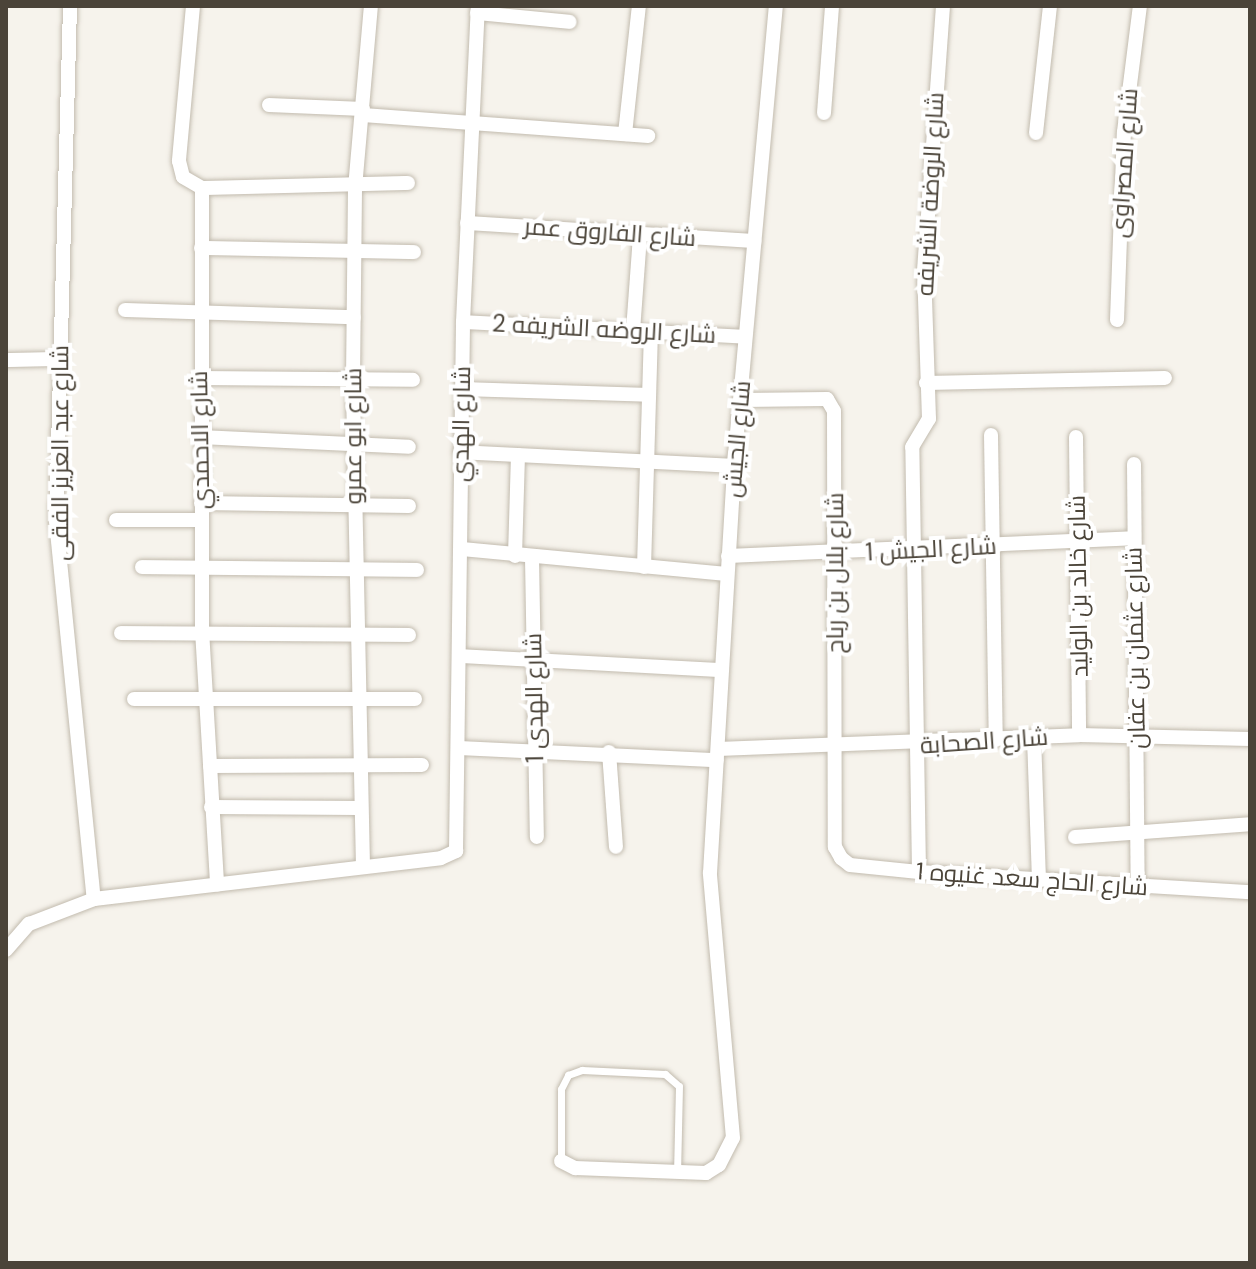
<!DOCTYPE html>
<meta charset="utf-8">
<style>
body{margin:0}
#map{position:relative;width:1256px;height:1269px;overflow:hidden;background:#f6f3ec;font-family:"DM Sans",Cairo,sans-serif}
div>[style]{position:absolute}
.roads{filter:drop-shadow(0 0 2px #c2bbae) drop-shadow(0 0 2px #c2bbae)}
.lane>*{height:7px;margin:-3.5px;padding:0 3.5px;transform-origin:3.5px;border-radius:3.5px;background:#fff}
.street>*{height:14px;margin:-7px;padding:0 7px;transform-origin:7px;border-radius:7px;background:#fff}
span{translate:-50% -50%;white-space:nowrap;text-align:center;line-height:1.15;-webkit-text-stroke:8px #fff;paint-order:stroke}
.street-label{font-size:24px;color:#4b4439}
.frame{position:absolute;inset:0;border:8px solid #4b4439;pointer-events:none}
</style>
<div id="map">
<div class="roads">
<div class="lane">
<div style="left:561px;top:1161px;width:72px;rotate:-90deg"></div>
<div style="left:561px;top:1089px;width:16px;rotate:-63deg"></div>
<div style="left:568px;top:1075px;width:15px;rotate:-20deg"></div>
<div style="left:582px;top:1070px;width:83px;rotate:2.8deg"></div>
<div style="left:665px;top:1074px;width:18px;rotate:41deg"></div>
<div style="left:679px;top:1086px;width:86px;rotate:91.3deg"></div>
</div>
<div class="street">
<div style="left:70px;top:6px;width:515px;rotate:91.56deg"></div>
<div style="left:56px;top:521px;width:380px;rotate:84.3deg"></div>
<div style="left:193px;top:6px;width:156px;rotate:95.2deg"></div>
<div style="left:179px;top:161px;width:16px;rotate:76deg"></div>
<div style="left:183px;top:177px;width:22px;rotate:30deg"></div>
<div style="left:202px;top:188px;width:442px;rotate:90deg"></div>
<div style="left:202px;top:630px;width:255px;rotate:86.6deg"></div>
<div style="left:477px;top:13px;width:93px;rotate:5.5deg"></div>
<div style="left:269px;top:105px;width:94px;rotate:2.4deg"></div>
<div style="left:824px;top:113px;width:107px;rotate:-85.7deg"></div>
<div style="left:363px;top:115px;width:286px;rotate:4.2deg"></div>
<div style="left:1036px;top:133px;width:128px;rotate:-83.7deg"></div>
<div style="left:625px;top:134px;width:129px;rotate:-83.8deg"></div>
<div style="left:202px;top:188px;width:206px;rotate:-1.4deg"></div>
<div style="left:467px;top:223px;width:288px;rotate:3.6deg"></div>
<div style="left:201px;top:248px;width:213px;rotate:1.1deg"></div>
<div style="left:125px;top:310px;width:229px;rotate:1.8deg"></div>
<div style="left:1117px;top:320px;width:188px;rotate:-87.9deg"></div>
<div style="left:1124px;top:132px;width:127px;rotate:-82.8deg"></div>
<div style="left:463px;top:322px;width:282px;rotate:3deg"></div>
<div style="left:633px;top:331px;width:96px;rotate:-85.8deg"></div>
<div style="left:6px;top:360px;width:53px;rotate:-1.1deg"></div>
<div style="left:199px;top:378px;width:214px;rotate:0.5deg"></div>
<div style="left:926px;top:383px;width:239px;rotate:-1.2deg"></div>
<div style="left:462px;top:389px;width:187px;rotate:1.8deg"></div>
<div style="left:742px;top:400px;width:85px;rotate:-0.7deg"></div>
<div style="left:827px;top:399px;width:14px;rotate:60deg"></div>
<div style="left:834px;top:411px;width:436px;rotate:89.9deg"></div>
<div style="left:835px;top:847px;width:13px;rotate:61deg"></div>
<div style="left:841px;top:858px;width:11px;rotate:38deg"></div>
<div style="left:850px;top:865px;width:69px;rotate:5.8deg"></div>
<div style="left:919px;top:872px;width:332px;rotate:3.5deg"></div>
<div style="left:991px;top:435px;width:305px;rotate:89.1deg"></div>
<div style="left:200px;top:437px;width:209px;rotate:2.7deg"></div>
<div style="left:1076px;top:437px;width:298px;rotate:89.4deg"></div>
<div style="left:460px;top:452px;width:274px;rotate:2.9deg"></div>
<div style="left:1134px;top:464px;width:422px;rotate:89.5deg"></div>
<div style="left:201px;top:503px;width:208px;rotate:0.8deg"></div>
<div style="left:116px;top:520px;width:85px"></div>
<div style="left:462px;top:549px;width:266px;rotate:5.4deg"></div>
<div style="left:515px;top:556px;width:101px;rotate:-88.3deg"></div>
<div style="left:728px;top:556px;width:405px;rotate:-2.5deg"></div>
<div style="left:532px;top:558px;width:279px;rotate:89deg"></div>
<div style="left:142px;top:567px;width:275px;rotate:0.6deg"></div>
<div style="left:644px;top:567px;width:235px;rotate:-88.3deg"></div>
<div style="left:121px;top:633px;width:288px;rotate:0.4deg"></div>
<div style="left:460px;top:656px;width:261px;rotate:3.1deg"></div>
<div style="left:134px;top:699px;width:281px"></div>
<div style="left:1034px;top:737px;width:143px;rotate:88deg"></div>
<div style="left:459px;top:748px;width:258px;rotate:2.7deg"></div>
<div style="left:718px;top:749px;width:361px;rotate:-2.2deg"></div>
<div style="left:1079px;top:735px;width:171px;rotate:1.3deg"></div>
<div style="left:609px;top:752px;width:95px;rotate:85.8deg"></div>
<div style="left:210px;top:766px;width:212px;rotate:-0.3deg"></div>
<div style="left:211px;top:807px;width:148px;rotate:0.4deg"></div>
<div style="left:1075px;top:837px;width:175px;rotate:-4.2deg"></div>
<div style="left:363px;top:867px;width:487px;rotate:-91.2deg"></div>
<div style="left:353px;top:380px;width:192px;rotate:-89.4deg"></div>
<div style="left:355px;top:188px;width:183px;rotate:-85deg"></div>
<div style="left:919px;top:872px;width:425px;rotate:-90.9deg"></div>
<div style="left:912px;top:447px;width:33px;rotate:-59deg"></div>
<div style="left:929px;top:419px;width:148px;rotate:-91.9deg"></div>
<div style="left:924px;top:271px;width:266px;rotate:-85.9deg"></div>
<div style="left:6px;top:950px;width:35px;rotate:-49deg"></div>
<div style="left:29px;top:924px;width:70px;rotate:-21deg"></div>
<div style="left:94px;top:899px;width:349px;rotate:-6.7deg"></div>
<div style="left:441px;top:858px;width:17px;rotate:-25deg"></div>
<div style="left:456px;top:851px;width:529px;rotate:-89.24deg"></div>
<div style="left:463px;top:322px;width:316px;rotate:-87.3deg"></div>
<div style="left:561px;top:1161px;width:16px;rotate:27deg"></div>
<div style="left:575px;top:1168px;width:131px;rotate:2.2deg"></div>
<div style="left:706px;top:1173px;width:15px;rotate:-32deg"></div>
<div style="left:719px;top:1165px;width:30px;rotate:-63deg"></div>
<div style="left:733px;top:1138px;width:266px;rotate:-95deg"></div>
<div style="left:710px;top:873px;width:408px;rotate:-86.6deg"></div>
<div style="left:734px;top:466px;width:462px;rotate:-84.8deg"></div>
</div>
</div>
<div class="street-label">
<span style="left:1124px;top:163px;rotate:-86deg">شارع المصراوى</span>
<span style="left:930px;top:194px;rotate:-87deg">شارع الروضة الشريفه</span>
<span style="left:610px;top:232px;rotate:4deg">شارع الفاروق عمر</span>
<span style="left:604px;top:329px;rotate:3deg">شارع الروضه الشريفه 2</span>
<span style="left:461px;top:424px;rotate:-89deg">شارع الهدي</span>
<span style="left:353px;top:436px;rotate:-90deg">شارع ابو عمرو</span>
<span style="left:737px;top:439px;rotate:-85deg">شارع الجيش</span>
<span style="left:200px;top:440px;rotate:-91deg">شارع الاحمدي</span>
<span style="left:60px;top:453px;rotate:-90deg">شارع عبد العزيز الفقى</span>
<span style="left:931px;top:549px;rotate:-3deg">شارع الجيش 1</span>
<span style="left:835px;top:573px;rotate:-90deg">شارع بلال بن رباح</span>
<span style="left:1078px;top:586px;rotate:-91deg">شارع خالد بن الوليد</span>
<span style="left:1135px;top:648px;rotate:-91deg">شارع عثمان بن عفان</span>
<span style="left:534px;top:698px;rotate:-91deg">شارع الهدى 1</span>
<span style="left:984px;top:741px;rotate:-4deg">شارع الصحابة</span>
<span style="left:1032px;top:879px;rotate:4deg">شارع الحاج سعد غنيوه 1</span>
</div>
<div class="frame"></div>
</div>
